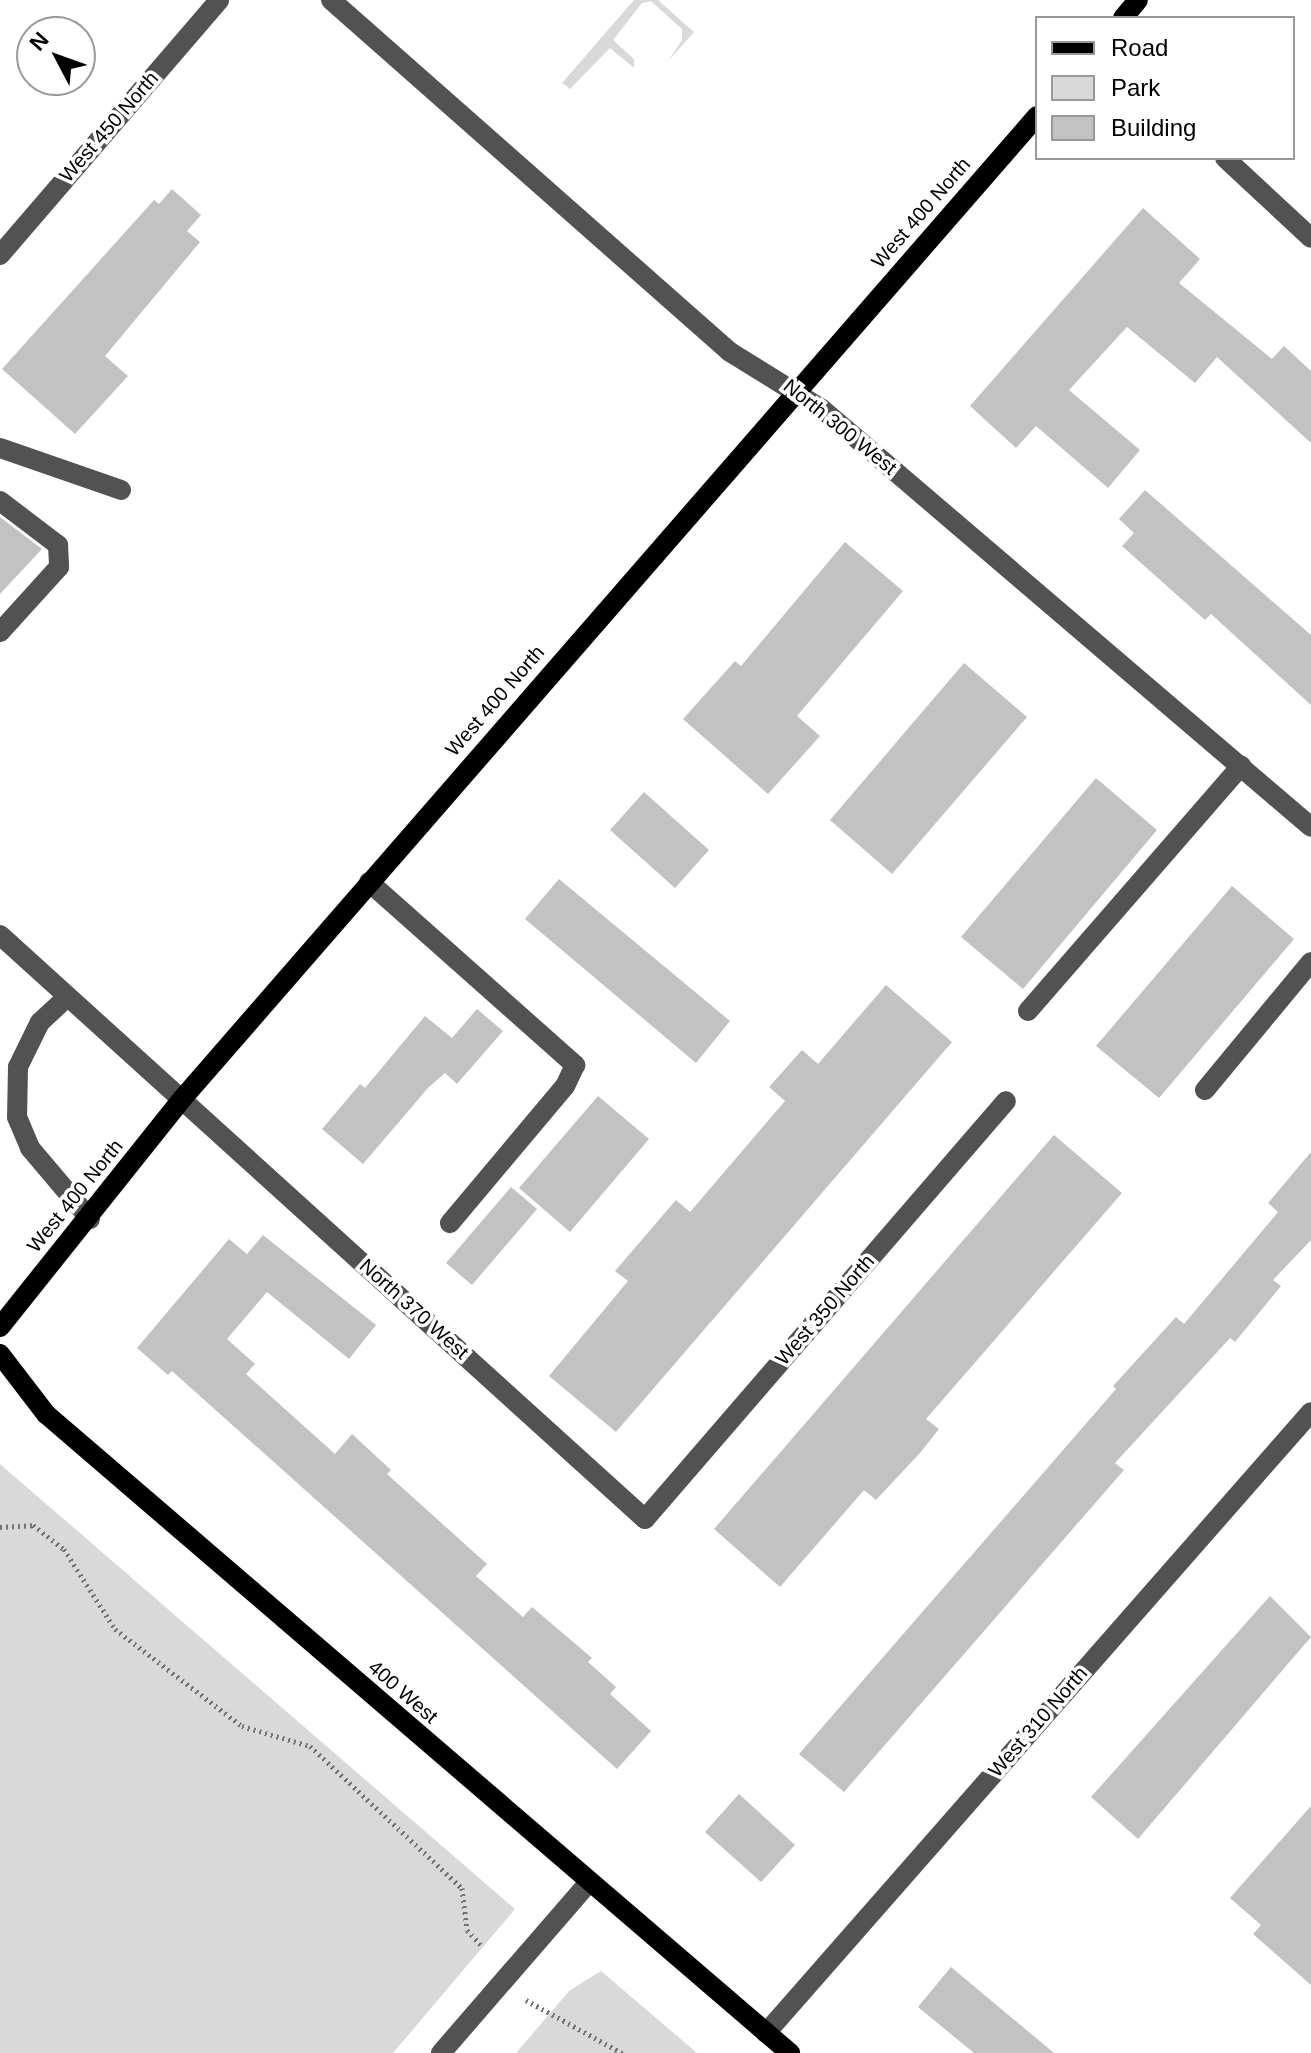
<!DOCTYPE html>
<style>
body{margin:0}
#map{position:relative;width:1311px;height:2053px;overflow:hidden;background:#fff;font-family:Helvetica,sans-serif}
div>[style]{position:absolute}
.green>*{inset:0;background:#d9d9d9}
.building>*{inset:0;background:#c2c2c2}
.path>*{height:5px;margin-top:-2.5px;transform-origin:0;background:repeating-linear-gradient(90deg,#747474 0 2px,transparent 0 6px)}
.minor>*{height:20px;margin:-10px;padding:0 10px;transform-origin:10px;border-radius:10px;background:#525252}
.major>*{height:20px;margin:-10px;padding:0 10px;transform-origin:10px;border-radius:10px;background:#000}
span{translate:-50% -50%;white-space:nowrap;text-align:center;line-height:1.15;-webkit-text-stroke:7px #fff;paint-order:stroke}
.street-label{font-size:20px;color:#000}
.legend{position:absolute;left:1035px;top:16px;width:260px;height:144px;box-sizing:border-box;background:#fff;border:2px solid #999;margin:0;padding:10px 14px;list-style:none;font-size:24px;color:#000}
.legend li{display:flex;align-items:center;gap:16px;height:40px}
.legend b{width:40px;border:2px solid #999}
.north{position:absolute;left:16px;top:16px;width:80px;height:80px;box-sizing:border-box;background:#fff;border:2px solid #999;border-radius:50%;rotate:311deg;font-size:22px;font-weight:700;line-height:32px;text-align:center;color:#000}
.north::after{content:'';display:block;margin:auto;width:28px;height:36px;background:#000;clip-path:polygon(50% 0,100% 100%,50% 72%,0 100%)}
</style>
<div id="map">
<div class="green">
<div style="clip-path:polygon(634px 0,658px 0,694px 32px,669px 60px,682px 40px,682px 29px,651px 1px,642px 3px,613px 40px,634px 59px,634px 68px,610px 48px,570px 89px,562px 83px)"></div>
<div style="clip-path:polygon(0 1464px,515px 1909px,393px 2053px,0 2053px)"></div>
<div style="clip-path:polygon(601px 1971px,697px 2053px,516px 2053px,569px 1991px)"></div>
</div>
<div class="building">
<div style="clip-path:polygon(172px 189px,201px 215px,187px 231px,200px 242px,105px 356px,128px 376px,75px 434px,2px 369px,154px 200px,159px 204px)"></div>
<div style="clip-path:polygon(1143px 208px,1200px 259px,1179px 283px,1272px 359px,1284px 346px,1311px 371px,1311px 443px,1217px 357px,1195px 383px,1127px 327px,1069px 390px,1140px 450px,1108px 488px,1036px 426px,1016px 448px,970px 406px)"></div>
<div style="clip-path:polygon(1145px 490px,1311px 635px,1311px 705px,1211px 614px,1205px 620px,1122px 546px,1134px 533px,1119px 519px)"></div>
<div style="clip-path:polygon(0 517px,42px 549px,0 594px)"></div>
<div style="clip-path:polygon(845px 542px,903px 591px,797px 716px,820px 736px,768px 794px,683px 719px,735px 661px,741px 666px)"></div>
<div style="clip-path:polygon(964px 663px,1027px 717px,892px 874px,830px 820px)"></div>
<div style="clip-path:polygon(1096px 778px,1157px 830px,1023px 989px,961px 937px)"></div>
<div style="clip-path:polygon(644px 792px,709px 850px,675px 888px,610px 830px)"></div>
<div style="clip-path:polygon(559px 879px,730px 1021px,696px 1063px,525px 919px)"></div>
<div style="clip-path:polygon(1232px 886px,1294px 939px,1159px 1098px,1096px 1046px)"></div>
<div style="clip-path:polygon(886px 985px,952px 1042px,616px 1432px,549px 1376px,628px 1281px,615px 1271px,676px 1200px,690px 1212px,785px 1101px,769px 1087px,802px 1050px,818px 1064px)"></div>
<div style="clip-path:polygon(477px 1009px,503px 1031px,457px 1084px,445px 1073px,428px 1088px,363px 1164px,322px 1129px,360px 1084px,365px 1088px,425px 1016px,452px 1038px)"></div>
<div style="clip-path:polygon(598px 1096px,649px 1139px,570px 1232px,519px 1188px)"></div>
<div style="clip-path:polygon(1054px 1135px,1122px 1193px,926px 1419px,939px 1429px,920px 1453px,876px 1500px,864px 1490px,780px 1587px,714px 1529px)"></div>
<div style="clip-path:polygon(1311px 1152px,1311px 1240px,1273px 1280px,1281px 1286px,1235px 1342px,1230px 1338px,1115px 1463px,1124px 1470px,844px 1792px,799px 1754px,1116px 1389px,1113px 1386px,1176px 1317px,1184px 1324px,1278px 1212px,1268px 1203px)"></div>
<div style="clip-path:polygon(511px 1187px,537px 1209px,472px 1285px,446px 1263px)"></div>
<div style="clip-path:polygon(263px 1235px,376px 1325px,349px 1359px,267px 1292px,227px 1339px,255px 1364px,246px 1374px,335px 1454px,352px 1434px,391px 1470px,387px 1474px,487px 1564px,476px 1576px,523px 1617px,532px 1607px,592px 1658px,588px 1662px,616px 1687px,610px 1694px,651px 1731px,617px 1769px,172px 1371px,168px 1375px,137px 1348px,229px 1239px,247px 1254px)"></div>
<div style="clip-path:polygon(1270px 1596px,1311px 1637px,1138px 1839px,1091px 1797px)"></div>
<div style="clip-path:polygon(739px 1794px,795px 1845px,761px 1882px,705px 1832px)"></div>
<div style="clip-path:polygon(1311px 1806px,1311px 1985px,1253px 1934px,1261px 1925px,1230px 1898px)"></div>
<div style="clip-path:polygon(951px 1967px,1054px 2053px,974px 2053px,918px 2007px)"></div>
</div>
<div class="path">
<div style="left:0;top:1527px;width:33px;rotate:-3deg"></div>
<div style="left:33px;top:1525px;width:39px;rotate:38deg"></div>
<div style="left:64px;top:1549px;width:95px;rotate:57.5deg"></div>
<div style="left:115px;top:1629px;width:160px;rotate:37.4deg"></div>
<div style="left:242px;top:1726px;width:71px;rotate:16.4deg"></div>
<div style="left:310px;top:1746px;width:208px;rotate:43.1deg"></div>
<div style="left:462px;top:1888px;width:42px;rotate:83.2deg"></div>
<div style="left:467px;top:1930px;width:22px;rotate:47deg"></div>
<div style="left:526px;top:2000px;width:110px;rotate:28.9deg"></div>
</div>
<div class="minor">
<div style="left:331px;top:0;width:532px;rotate:41.42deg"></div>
<div style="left:730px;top:352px;width:108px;rotate:31.8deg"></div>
<div style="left:822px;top:409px;width:643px;rotate:40.52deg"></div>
<div style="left:1225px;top:158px;width:117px;rotate:42.9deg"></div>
<div style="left:0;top:255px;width:336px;rotate:-49.3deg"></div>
<div style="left:0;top:448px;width:128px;rotate:19.1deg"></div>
<div style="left:0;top:501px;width:73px;rotate:37.2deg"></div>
<div style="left:58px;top:545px;width:22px;rotate:87deg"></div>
<div style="left:59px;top:567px;width:88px;rotate:132.2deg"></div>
<div style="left:369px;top:882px;width:276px;rotate:41.6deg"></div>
<div style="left:575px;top:1065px;width:23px;rotate:115deg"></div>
<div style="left:565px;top:1086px;width:179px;rotate:130deg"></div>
<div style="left:0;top:935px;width:870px;rotate:42.16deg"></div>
<div style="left:645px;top:1519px;width:552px;rotate:-49.18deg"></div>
<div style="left:66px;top:998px;width:35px;rotate:137deg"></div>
<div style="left:40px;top:1022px;width:50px;rotate:116.1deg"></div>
<div style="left:18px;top:1067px;width:50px;rotate:91.1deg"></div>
<div style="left:17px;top:1117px;width:34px;rotate:67deg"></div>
<div style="left:30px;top:1148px;width:93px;rotate:49.8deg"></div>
<div style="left:1028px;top:1011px;width:325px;rotate:-49deg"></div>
<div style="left:1205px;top:1090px;width:166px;rotate:-50.4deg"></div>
<div style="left:766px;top:2033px;width:826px;rotate:-48.73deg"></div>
<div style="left:441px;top:2053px;width:225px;rotate:-49.1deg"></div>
</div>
<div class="major">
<div style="left:1123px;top:18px;width:23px;rotate:-50deg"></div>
<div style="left:0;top:1327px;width:292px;rotate:-51.4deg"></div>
<div style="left:182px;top:1099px;width:1303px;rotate:-48.98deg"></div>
<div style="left:0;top:1354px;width:76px;rotate:52.5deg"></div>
<div style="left:46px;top:1414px;width:981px;rotate:40.66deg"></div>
</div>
<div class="street-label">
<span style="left:109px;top:127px;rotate:-49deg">West 450 North</span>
<span style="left:921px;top:213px;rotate:-49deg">West 400 North</span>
<span style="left:840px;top:427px;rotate:39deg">North 300 West</span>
<span style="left:495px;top:701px;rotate:-49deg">West 400 North</span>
<span style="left:75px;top:1196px;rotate:-51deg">West 400 North</span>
<span style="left:414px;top:1309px;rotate:42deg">North 370 West</span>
<span style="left:825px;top:1310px;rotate:-49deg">West 350 North</span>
<span style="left:403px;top:1692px;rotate:41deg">400 West</span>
<span style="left:1038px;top:1722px;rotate:-49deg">West 310 North</span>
</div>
<ul class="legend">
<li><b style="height:10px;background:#000"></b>Road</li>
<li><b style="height:22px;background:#d9d9d9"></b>Park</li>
<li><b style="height:22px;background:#c2c2c2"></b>Building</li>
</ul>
<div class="north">N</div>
</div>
